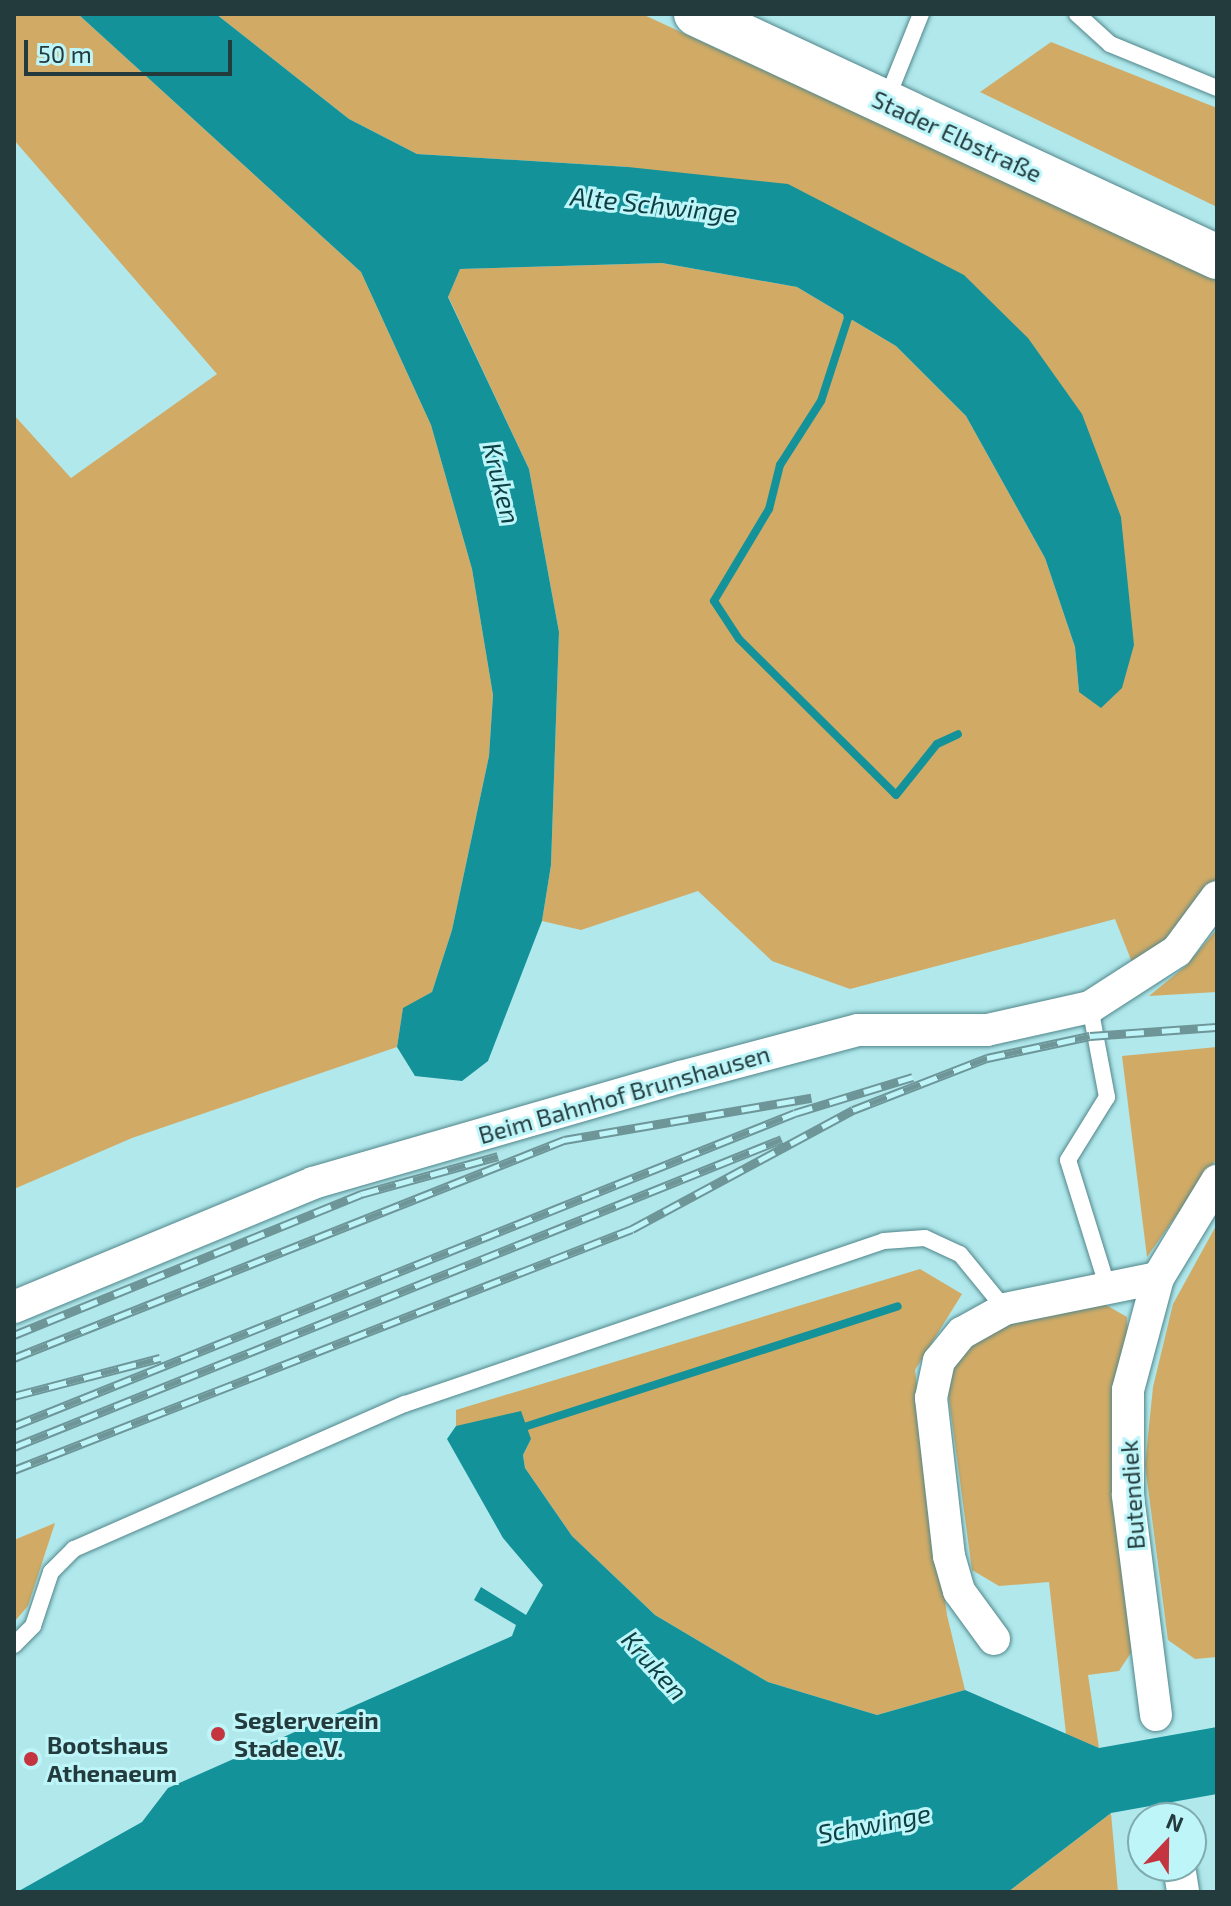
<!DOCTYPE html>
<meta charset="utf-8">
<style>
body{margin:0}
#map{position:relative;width:1231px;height:1906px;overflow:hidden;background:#b0e8ec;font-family:"Exo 2",sans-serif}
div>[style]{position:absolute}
.green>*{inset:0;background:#d1ab66}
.water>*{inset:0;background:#14929a}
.stream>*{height:8px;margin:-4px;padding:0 4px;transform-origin:4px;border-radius:4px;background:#14929a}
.roads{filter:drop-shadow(0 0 2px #51868a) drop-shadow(0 0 2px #51868a)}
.lane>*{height:16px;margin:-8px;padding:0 8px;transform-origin:8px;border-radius:8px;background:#fff}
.street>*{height:32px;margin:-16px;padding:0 16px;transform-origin:16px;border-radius:16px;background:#fff}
.secondary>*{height:44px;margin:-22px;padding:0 22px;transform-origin:22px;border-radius:22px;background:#fff}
.rail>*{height:9px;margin-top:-4.5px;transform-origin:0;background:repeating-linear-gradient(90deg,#bdf5f9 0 18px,#6e9699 0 36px);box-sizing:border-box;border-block:2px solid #6e9699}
.dots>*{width:22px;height:22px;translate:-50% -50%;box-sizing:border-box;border:4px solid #bdf5f9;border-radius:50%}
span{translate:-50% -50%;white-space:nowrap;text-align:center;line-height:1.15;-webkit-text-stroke:6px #bdf5f9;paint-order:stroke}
.street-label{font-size:24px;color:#243b3d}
.poi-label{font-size:24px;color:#243b3d;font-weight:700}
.left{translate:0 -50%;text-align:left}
.water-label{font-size:26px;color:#0c3f43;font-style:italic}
.frame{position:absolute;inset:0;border:16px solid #243b3d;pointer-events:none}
.north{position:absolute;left:1127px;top:1802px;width:80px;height:80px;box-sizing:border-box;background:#bdf5f9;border:2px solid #80abae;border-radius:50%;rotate:22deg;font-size:22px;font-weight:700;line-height:32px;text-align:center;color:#243b3d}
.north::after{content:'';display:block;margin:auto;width:28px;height:36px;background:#c5353f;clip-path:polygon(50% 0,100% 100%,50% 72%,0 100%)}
.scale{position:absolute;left:24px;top:40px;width:208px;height:36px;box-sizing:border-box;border:4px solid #243b3d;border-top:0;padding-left:10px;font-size:24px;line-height:28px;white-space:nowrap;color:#243b3d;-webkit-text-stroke:6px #bdf5f9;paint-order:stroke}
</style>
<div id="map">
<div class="green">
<div style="clip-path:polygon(14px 14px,78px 14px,361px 272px,431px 425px,472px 569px,493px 695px,489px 756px,452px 930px,432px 992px,403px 1009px,397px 1047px,132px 1138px,14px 1189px,14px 415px,71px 478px,217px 374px,14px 140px)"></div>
<div style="clip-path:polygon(216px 14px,642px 14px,1217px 280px,1217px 877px,1175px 935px,1133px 965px,1115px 919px,850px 989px,772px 961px,698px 891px,581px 930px,542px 921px,551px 865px,559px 632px,529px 469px,448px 296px,460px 269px,662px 263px,797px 287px,896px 346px,966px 416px,1045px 558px,1075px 647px,1079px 692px,1082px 414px,628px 167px,417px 154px,349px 119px)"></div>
<div style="clip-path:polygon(1051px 42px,1217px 108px,1217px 207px,980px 92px)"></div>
<div style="clip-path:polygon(1217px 929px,1217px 992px,1149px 996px,1187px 965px)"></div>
<div style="clip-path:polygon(1217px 1047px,1217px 1158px,1147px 1257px,1122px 1056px)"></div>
<div style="clip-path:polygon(1217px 1224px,1217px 1657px,1195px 1659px,1168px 1640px,1145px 1465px,1153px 1387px,1173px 1304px)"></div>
<div style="clip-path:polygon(920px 1269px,962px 1294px,915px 1370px,947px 1615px,965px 1690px,877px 1715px,768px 1682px,655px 1615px,572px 1536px,525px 1468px,523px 1455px,531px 1439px,456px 1426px,456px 1410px)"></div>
<div style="clip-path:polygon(1099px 1301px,1127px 1317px,1138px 1642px,1119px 1671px,1088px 1675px,1099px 1748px,1066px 1734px,1049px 1582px,999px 1586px,972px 1570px,948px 1392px,956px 1360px,985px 1331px)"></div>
<div style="clip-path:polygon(55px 1523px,28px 1606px,14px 1622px,14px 1540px)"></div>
<div style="clip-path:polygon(1111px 1813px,1118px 1892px,1008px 1892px)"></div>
</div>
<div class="water">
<div style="clip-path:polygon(78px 14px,216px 14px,349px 119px,417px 154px,628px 167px,788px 184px,964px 275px,1028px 338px,1082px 414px,1121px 517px,1134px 645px,1122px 688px,1101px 708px,1079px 692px,1075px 647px,1045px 558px,966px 416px,896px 346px,797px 287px,662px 263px,460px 269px,448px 297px,529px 469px,559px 632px,551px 865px,542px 921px,488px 1061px,462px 1081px,415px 1076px,397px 1047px,403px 1008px,432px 992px,452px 930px,489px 756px,493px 695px,472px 569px,431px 425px,361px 272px)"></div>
<div style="clip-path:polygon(521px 1411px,531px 1439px,523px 1455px,525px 1468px,572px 1536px,655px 1615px,768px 1682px,877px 1715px,965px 1690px,1099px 1748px,1217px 1727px,1217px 1794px,1111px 1813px,1008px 1892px,17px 1892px,142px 1822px,168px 1788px,512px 1636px,516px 1625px,474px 1600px,481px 1587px,526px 1615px,543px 1585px,503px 1538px,447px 1439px,456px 1426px)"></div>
</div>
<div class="stream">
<div style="left:846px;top:307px;width:11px;rotate:80deg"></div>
<div style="left:848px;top:318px;width:87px;rotate:108deg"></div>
<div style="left:821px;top:401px;width:76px;rotate:122.6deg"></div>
<div style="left:780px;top:465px;width:45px;rotate:104deg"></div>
<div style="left:769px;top:509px;width:107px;rotate:120.9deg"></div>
<div style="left:714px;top:601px;width:45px;rotate:56.7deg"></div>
<div style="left:739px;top:639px;width:221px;rotate:44.8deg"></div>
<div style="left:896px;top:795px;width:65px;rotate:-51.2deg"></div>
<div style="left:937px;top:744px;width:23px;rotate:-25deg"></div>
<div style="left:518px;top:1429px;width:399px;rotate:-17.9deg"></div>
</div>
<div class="roads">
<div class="lane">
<div style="left:1077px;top:14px;width:45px;rotate:42.3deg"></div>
<div style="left:1110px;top:44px;width:116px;rotate:22.4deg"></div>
<div style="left:886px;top:101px;width:94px;rotate:-68.1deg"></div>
<div style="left:1090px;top:1007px;width:92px;rotate:79.3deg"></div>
<div style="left:1107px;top:1097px;width:74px;rotate:121.8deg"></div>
<div style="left:1068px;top:1160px;width:131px;rotate:72.7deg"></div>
<div style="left:14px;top:1645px;width:27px;rotate:-45deg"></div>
<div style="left:33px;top:1626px;width:57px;rotate:-71.6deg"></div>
<div style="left:51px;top:1572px;width:33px;rotate:-45deg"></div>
<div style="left:74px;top:1549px;width:361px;rotate:-23.7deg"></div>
<div style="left:405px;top:1404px;width:506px;rotate:-18.79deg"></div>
<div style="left:884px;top:1241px;width:41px;rotate:-4.2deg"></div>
<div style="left:925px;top:1238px;width:38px;rotate:25deg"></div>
<div style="left:960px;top:1254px;width:71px;rotate:50.7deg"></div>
</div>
<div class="street">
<div style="left:14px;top:1307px;width:324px;rotate:-22.5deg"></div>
<div style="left:313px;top:1183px;width:383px;rotate:-16.1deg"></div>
<div style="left:681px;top:1077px;width:183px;rotate:-14.9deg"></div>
<div style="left:858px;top:1030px;width:129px"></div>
<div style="left:987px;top:1030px;width:106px;rotate:-12.6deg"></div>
<div style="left:1090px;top:1007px;width:103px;rotate:-32.8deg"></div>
<div style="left:1177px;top:951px;width:67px;rotate:-53.5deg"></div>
<div style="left:994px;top:1639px;width:59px;rotate:-126.1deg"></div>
<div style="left:959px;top:1591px;width:36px;rotate:-106deg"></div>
<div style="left:949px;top:1556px;width:159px;rotate:-96.5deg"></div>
<div style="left:931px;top:1398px;width:38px;rotate:-78deg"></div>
<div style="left:939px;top:1361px;width:36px;rotate:-51deg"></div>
<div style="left:962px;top:1333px;width:49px;rotate:-29.2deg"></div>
<div style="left:1005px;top:1309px;width:156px;rotate:-11.5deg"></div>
<div style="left:1156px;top:1715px;width:222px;rotate:-97.3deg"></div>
<div style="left:1128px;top:1495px;width:105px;rotate:-90deg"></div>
<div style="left:1128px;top:1390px;width:116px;rotate:-75deg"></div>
<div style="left:1158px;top:1278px;width:114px;rotate:-58.7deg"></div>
<div style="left:1179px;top:1866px;width:26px;rotate:81deg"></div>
</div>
<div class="secondary">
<div style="left:696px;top:14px;width:575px;rotate:25deg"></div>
</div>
</div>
<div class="rail">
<div style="left:14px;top:1335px;width:375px;rotate:-22.1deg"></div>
<div style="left:361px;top:1194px;width:142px;rotate:-15.5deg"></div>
<div style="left:14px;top:1358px;width:592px;rotate:-21.62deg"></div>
<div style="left:564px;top:1140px;width:251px;rotate:-9.7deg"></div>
<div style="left:14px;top:1396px;width:151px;rotate:-14.6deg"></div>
<div style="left:14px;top:1426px;width:841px;rotate:-21.84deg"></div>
<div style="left:795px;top:1113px;width:123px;rotate:-17deg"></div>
<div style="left:14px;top:1447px;width:827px;rotate:-21.85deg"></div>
<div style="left:14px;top:1470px;width:663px;rotate:-21.3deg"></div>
<div style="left:632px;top:1229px;width:251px;rotate:-28.3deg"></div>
<div style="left:853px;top:1110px;width:144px;rotate:-21.2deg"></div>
<div style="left:987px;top:1058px;width:105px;rotate:-12.1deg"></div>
<div style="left:1090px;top:1036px;width:127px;rotate:-4.1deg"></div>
</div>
<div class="dots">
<div style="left:218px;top:1734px;background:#c5353f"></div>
<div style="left:31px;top:1759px;background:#c5353f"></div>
</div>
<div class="street-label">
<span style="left:957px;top:136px;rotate:25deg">Stader Elbstraße</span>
<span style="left:624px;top:1094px;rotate:-16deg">Beim Bahnhof Brunshausen</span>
<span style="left:1132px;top:1495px;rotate:-94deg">Butendiek</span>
</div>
<div class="poi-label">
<span class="left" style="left:234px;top:1734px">Seglerverein<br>Stade e.V.</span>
<span class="left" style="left:47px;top:1759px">Bootshaus<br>Athenaeum</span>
</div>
<div class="water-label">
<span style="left:654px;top:204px;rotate:6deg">Alte Schwinge</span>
<span style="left:502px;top:483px;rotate:76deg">Kruken</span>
<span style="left:655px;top:1665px;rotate:48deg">Kruken</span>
<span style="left:874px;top:1823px;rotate:-11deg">Schwinge</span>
</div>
<div class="frame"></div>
<div class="north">N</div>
<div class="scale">50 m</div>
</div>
